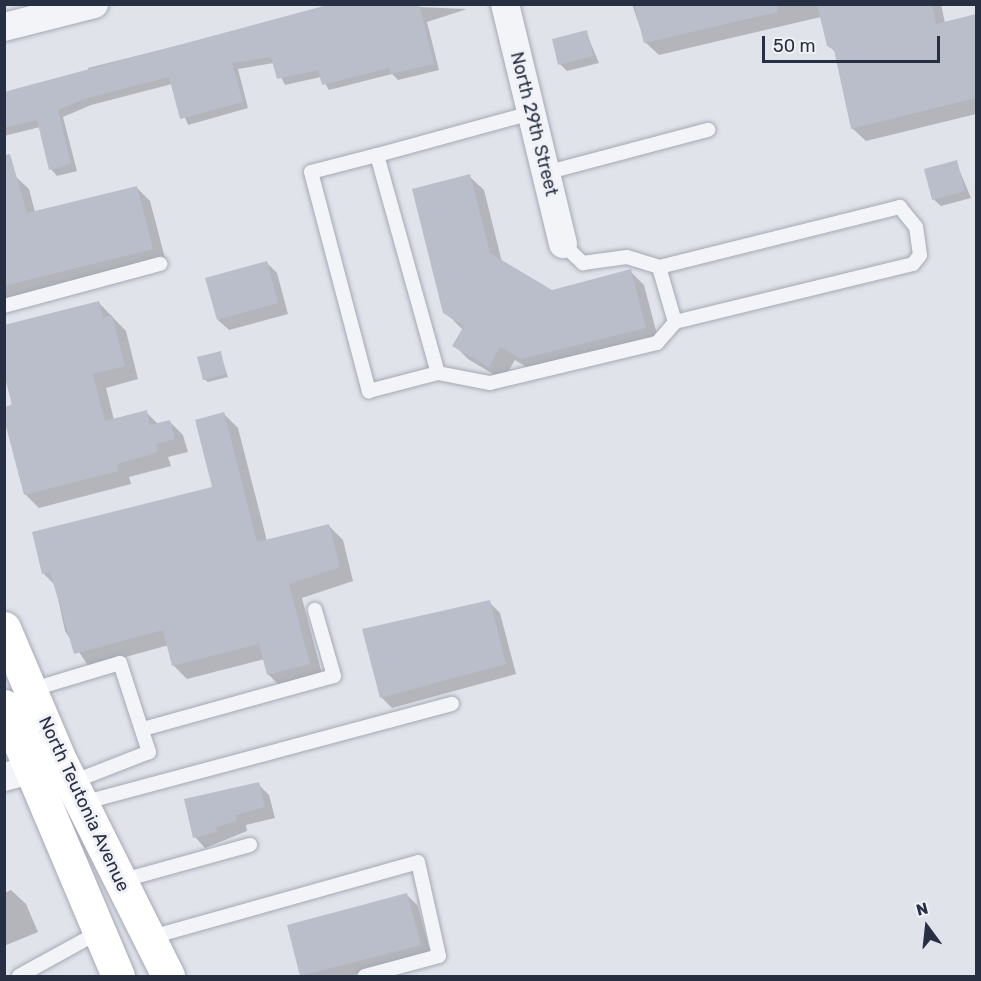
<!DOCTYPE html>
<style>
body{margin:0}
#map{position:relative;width:981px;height:981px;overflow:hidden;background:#e0e3ea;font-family:Rubik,sans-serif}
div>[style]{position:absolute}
.shadow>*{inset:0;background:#0003}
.building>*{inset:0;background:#babeca}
.roads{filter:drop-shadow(0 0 2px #a5a9b5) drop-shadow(0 0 2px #a5a9b5)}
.service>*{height:14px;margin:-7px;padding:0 7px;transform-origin:7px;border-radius:7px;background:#f3f4f8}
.minor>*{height:28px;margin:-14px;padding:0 14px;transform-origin:14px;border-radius:14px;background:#f3f4f8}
.secondary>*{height:33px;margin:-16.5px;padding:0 16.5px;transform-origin:16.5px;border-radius:16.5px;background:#fff}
span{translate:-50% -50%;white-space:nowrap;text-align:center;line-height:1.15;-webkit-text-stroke:6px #f0f2f7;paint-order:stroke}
.street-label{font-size:18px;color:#272f43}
.frame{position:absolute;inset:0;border:6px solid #272f43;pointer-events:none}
.north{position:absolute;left:897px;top:897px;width:60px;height:60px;-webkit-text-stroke:4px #f0f2f7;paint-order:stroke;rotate:345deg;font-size:16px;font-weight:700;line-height:24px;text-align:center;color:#272f43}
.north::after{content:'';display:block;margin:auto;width:21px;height:27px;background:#272f43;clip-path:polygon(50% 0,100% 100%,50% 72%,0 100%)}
.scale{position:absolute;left:762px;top:36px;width:178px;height:27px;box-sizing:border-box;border:3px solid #272f43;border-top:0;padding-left:8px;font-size:18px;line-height:21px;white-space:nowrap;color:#272f43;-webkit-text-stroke:4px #f0f2f7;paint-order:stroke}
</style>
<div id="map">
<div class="shadow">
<div style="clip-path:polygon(344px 4px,467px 9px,427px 22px,439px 70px,398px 80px,392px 74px,329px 90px,321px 77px,285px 85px,274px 63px,238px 69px,248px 108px,188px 125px,172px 84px,91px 105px,63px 117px,77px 171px,57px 176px,51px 169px,40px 127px,4px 136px,4px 97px,89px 72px,88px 68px)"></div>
<div style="clip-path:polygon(632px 4px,941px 4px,945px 23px,976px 15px,976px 114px,866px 141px,852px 128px,836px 53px,828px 45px,821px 17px,659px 55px,645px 42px)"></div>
<div style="clip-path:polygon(586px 32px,599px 63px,567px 71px,560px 64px)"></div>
<div style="clip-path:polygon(956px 162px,971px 198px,941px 206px,933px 199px)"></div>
<div style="clip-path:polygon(15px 176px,29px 189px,35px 212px,137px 188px,150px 201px,166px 262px,4px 303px,4px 178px)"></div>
<div style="clip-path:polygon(469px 176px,484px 190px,502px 262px,552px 291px,630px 271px,644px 285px,659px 342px,536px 373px,515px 360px,503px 380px,468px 359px,454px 345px,463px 330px,445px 312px)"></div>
<div style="clip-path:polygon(266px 262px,277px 273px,288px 314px,229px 330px,218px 320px)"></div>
<div style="clip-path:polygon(98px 302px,126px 331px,138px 379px,106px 388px,114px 420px,146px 412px,158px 424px,169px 421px,183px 435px,188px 452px,168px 457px,171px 466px,129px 477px,131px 484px,39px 508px,26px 495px,4px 413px)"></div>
<div style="clip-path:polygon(220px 353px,228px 377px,208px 382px,204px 379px)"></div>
<div style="clip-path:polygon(224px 414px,238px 428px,267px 541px,329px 526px,343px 540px,353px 581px,302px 598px,323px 678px,282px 688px,268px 674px,265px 659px,187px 679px,173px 665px,169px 645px,89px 667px,65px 631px,55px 585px,44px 574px,34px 533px,214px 488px)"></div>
<div style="clip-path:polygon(489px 602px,500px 613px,516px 674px,392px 708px,381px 697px)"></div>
<div style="clip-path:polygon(258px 784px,269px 795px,275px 818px,246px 825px,247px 831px,205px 848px,195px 837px)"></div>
<div style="clip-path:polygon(11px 890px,26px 904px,38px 932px,4px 946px,4px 893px)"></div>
<div style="clip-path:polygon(407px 895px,418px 906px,431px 956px,350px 976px,301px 976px)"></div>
</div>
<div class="building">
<div style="clip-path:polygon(331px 4px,419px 4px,434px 64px,390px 74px,389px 68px,322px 85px,318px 70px,277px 79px,271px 57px,232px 63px,243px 102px,180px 119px,169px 77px,84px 99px,58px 110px,71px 164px,49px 170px,37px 120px,4px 128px,4px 92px)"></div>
<div style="clip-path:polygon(634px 4px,777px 4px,778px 12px,644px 43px)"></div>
<div style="clip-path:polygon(817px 4px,932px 4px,936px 24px,976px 14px,976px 98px,851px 129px,834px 50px,827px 46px)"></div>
<div style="clip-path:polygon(587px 30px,593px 56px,558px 65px,552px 39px)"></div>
<div style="clip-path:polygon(10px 154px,27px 213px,137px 186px,153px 249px,4px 286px,4px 155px)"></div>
<div style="clip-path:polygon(957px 160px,965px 191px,932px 200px,924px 169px)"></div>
<div style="clip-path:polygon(470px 174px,490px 253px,552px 290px,631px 269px,646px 328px,521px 359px,500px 347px,489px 367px,452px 346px,464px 326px,443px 313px,412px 189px)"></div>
<div style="clip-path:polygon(267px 261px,278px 303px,217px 320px,205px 278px)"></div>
<div style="clip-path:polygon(99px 301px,103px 318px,112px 315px,125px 366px,93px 374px,105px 421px,147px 410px,150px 425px,170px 420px,175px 439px,156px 444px,158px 452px,117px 464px,118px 471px,24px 495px,4px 419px,4px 407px,12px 405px,4px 374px,4px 325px)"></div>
<div style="clip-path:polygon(221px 351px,226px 374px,203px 380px,197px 357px)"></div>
<div style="clip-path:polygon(224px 412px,257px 542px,329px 524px,340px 567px,289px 584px,310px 664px,267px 675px,259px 644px,172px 666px,163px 630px,74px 654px,50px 572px,42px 574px,32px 532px,212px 487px,195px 420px)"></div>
<div style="clip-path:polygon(490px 600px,506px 664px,380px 698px,362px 629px)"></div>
<div style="clip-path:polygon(259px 782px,265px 807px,236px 815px,237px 821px,216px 827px,217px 832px,193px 838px,184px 799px)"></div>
<div style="clip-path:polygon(407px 893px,421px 945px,300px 976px,287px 925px)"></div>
</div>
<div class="roads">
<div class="service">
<div style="left:531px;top:113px;width:160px;rotate:164.7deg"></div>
<div style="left:377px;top:155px;width:226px;rotate:74.4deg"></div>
<div style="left:438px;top:373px;width:53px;rotate:10.9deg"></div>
<div style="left:490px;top:383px;width:172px;rotate:-13.5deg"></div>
<div style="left:657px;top:343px;width:28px;rotate:-49deg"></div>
<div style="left:675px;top:322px;width:245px;rotate:-13.7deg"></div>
<div style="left:913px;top:264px;width:11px;rotate:-52deg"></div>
<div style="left:920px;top:255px;width:28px;rotate:-98deg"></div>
<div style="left:916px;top:227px;width:26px;rotate:-129deg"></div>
<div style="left:900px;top:207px;width:248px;rotate:166deg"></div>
<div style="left:659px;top:267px;width:57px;rotate:73.8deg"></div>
<div style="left:377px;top:155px;width:68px;rotate:165.6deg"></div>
<div style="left:311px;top:172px;width:227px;rotate:75.2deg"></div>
<div style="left:369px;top:391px;width:71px;rotate:-14.6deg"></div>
<div style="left:545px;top:173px;width:169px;rotate:-14.8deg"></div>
<div style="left:563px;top:244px;width:28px;rotate:44deg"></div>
<div style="left:583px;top:263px;width:44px;rotate:-7.8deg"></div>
<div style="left:627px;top:257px;width:34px;rotate:17deg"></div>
<div style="left:4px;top:306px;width:162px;rotate:-15.1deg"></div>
<div style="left:30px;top:690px;width:94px;rotate:-16.7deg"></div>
<div style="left:120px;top:663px;width:94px;rotate:72deg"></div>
<div style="left:149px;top:752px;width:83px;rotate:158.7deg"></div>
<div style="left:143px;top:729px;width:198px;rotate:-15.5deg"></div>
<div style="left:334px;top:676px;width:69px;rotate:-106.1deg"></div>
<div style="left:82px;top:803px;width:383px;rotate:-15deg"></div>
<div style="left:120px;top:881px;width:135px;rotate:-15.5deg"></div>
<div style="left:148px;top:938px;width:280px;rotate:-15.7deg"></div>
<div style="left:418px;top:862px;width:96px;rotate:77.4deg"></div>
<div style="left:439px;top:956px;width:77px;rotate:164.9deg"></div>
<div style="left:19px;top:976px;width:91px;rotate:-28.8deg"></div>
</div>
<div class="minor">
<div style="left:505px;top:4px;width:247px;rotate:76.4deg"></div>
<div style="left:4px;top:27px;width:93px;rotate:-14.3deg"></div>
<div style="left:4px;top:777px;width:51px;rotate:-14.9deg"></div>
</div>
<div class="secondary">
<div style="left:4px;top:628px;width:146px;rotate:67deg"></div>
<div style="left:61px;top:762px;width:239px;rotate:63.4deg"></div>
<div style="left:4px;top:706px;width:293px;rotate:67.1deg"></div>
</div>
</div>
<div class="street-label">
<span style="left:534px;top:124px;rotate:76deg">North 29th Street</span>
<span style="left:84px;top:804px;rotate:65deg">North Teutonia Avenue</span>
</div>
<div class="frame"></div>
<div class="north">N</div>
<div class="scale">50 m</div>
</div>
